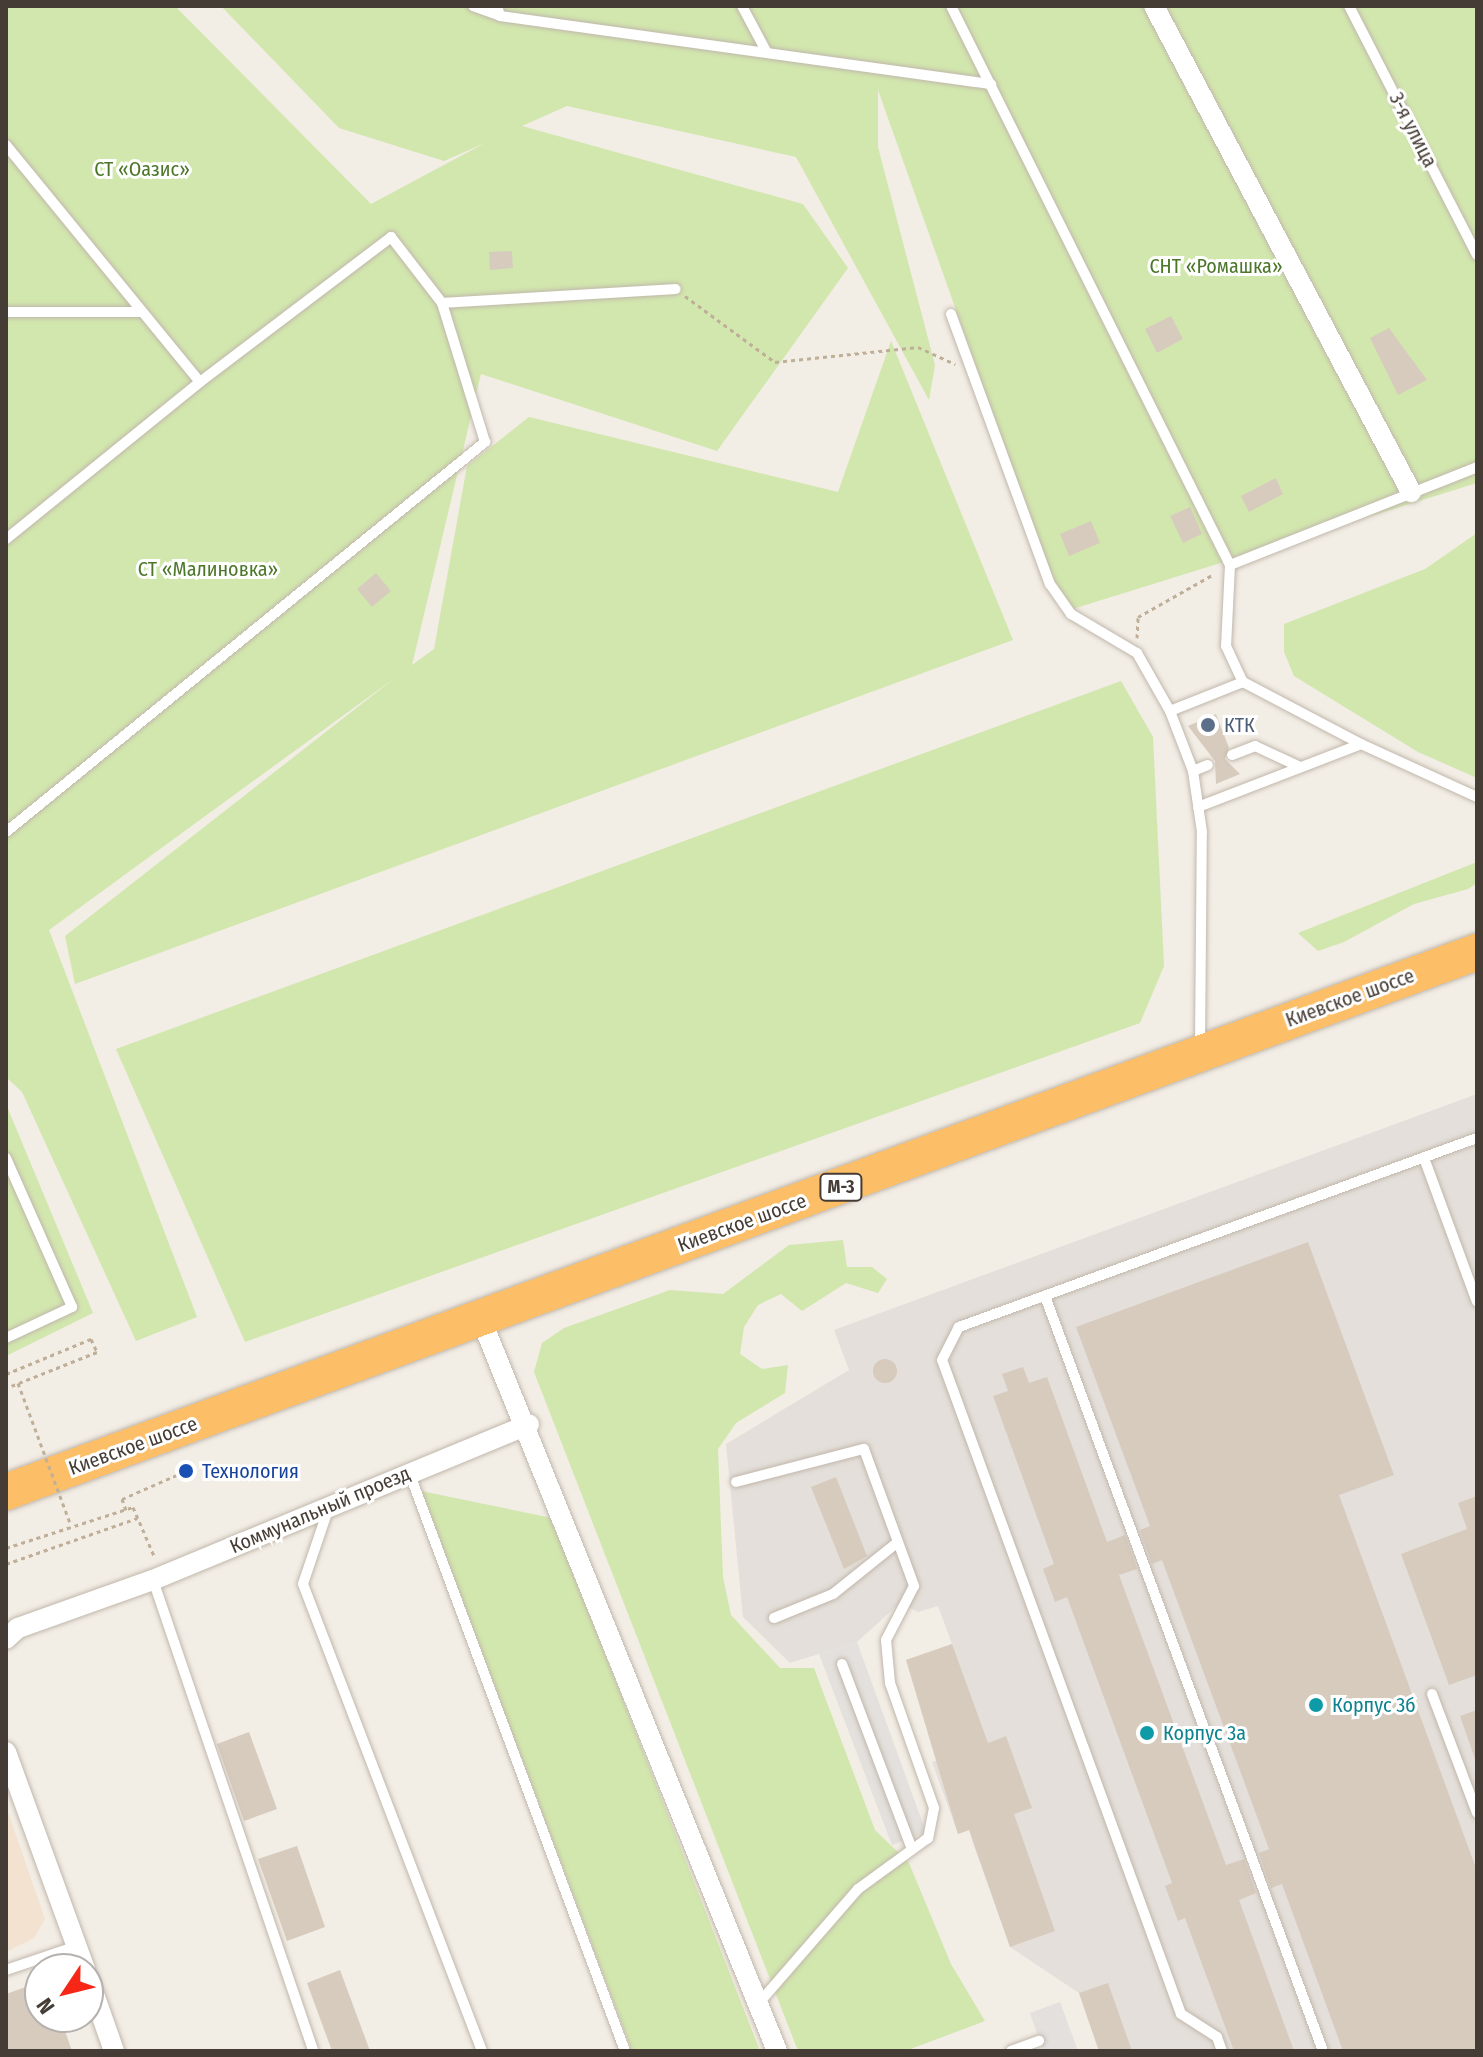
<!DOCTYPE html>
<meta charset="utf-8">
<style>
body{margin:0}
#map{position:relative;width:1483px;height:2057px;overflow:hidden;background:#f2ede5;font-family:"Fira Sans Condensed",sans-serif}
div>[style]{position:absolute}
.commercial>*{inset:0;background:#f4e2d0}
.industrial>*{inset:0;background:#e4dfda}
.green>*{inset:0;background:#d2e7ae}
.parking>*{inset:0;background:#e3e0dd}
.building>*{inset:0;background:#d7cbbe}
.round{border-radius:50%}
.path>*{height:3px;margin-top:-1.5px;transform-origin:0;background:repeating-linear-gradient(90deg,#bfaf99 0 4px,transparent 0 8px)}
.roads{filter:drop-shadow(0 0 2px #c1b7ab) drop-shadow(0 0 2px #c1b7ab)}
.lane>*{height:10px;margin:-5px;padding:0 5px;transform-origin:5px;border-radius:5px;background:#fff}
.street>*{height:20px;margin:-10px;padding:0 10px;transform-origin:10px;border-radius:10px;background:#fff}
.highway>*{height:36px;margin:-18px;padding:0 18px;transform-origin:18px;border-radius:18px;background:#fcbe67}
.path-bridge>*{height:3px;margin-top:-1.5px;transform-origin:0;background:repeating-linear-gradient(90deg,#bfaf99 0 4px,transparent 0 8px)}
.dots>*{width:22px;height:22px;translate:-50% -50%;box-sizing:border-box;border:4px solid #fff;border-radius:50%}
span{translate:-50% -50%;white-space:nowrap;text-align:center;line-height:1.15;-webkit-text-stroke:6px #fff;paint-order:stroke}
.shield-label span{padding:2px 6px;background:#fff;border:2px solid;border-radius:6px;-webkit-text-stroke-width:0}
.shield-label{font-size:18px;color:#453d35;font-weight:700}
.street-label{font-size:20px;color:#453d35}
.park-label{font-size:20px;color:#4c7629}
.service-label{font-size:20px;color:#4e5e75}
.left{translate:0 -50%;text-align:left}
.transit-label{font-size:20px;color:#164399}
.culture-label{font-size:20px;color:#0d838f}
.frame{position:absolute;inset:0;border:8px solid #453d35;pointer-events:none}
.north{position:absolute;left:24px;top:1953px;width:80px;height:80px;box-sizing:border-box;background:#fff;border:2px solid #b5b1ae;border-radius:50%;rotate:235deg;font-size:22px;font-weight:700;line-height:32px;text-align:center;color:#453d35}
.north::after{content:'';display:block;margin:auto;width:28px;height:36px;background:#f72717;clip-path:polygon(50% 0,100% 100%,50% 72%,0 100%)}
</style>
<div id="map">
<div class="commercial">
<div style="clip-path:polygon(6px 1806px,45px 1919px,34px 1938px,6px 1952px)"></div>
</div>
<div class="industrial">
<div style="clip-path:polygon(1477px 1094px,1477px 2051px,1099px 2051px,1079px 1993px,1010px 1947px,972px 1840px,1017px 1824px,1013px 1814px,958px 1834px,932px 1762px,987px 1742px,906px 1660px,952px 1644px,938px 1606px,918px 1612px,900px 1603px,857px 1642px,790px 1663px,743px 1617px,726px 1444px,849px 1370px,834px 1330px)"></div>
</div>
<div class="green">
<div style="clip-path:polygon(6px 6px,175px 6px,371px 204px,485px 143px,444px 161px,339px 128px,221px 6px,1477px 6px,1477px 483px,1063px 612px,878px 90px,878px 147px,935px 365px,929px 400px,796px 157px,567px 106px,522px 126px,803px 204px,848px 268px,717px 451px,481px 374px,412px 665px,434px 649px,467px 466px,529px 417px,838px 492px,891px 341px,1013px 640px,75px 984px,65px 936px,396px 677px,49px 930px,197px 1317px,136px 1341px,22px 1092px,6px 1077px)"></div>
<div style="clip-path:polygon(1477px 533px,1477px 778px,1418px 752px,1294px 676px,1284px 652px,1284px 624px,1425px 569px)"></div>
<div style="clip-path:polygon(1121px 681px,1153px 737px,1164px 966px,1140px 1023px,245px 1342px,116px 1049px)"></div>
<div style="clip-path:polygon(1477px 862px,1477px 883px,1468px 889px,1414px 904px,1344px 942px,1318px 951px,1298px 933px)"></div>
<div style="clip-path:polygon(6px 1104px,93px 1313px,6px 1356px)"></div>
<div style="clip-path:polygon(843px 1240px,847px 1267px,872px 1267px,887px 1279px,878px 1293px,846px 1283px,802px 1311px,781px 1294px,758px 1305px,744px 1327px,740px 1354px,762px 1369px,788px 1365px,785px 1393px,736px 1423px,718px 1449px,723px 1577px,731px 1615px,780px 1668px,814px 1668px,875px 1830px,909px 1863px,951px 1964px,985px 2021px,905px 2051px,798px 2051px,534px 1372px,542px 1343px,564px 1328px,670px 1290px,723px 1294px,789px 1245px)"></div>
<div style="clip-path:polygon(421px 1491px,552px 1518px,760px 2051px,632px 2051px)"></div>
</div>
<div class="parking">
<div style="clip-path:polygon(857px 1642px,926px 1832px,892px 1845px,819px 1654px)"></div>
<div style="clip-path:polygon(1060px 2002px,1078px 2051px,1043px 2051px,1030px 2013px)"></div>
</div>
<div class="building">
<div style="clip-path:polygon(512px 251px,513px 268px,490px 270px,489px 252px)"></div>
<div style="clip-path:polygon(1171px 316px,1183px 339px,1157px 353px,1145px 329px)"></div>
<div style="clip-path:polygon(1389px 328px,1427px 380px,1398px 395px,1370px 338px)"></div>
<div style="clip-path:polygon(1276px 478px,1283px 494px,1249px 512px,1241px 496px)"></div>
<div style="clip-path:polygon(1190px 507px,1202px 534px,1183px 543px,1170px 516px)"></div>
<div style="clip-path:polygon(1091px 521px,1100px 543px,1069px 556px,1060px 534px)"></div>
<div style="clip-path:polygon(376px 573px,391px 591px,372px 607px,357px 589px)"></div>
<div style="clip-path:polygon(1216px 714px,1229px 748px,1225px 759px,1240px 774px,1216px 784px,1215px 761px,1188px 726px)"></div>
<div style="clip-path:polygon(1308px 1242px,1394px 1475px,1339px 1495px,1477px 1871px,1477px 2049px,1471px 2051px,1343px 2051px,1282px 1884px,1271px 1888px,1259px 1853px,1269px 1849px,1162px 1560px,1152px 1564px,1140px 1530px,1150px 1526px,1076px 1327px)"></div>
<div class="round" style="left:873px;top:1359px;width:24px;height:24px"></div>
<div style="clip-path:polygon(1023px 1367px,1029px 1383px,1047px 1377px,1107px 1542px,1125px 1535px,1137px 1569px,1119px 1575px,1226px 1865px,1244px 1859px,1256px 1893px,1239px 1900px,1294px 2051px,1234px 2051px,1185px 1918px,1178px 1921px,1165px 1886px,1172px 1883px,1067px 1597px,1055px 1602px,1043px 1569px,1054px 1564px,993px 1396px,1008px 1391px,1002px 1374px)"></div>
<div style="clip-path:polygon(836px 1477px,867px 1556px,844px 1569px,811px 1487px)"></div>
<div style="clip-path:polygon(1477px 1496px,1477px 1675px,1449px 1685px,1401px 1554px,1467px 1529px,1458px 1503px)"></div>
<div style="clip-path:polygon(952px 1644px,988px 1743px,1006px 1736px,1032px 1808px,1014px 1814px,1055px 1931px,1010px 1947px,969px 1830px,958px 1834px,906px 1660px)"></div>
<div style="clip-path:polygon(1477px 1710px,1477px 1759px,1475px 1759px,1460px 1716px)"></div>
<div style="clip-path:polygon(249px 1732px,277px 1809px,244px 1821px,217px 1744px)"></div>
<div style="clip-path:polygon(297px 1846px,325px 1927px,287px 1941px,258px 1859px)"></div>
<div style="clip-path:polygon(340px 1970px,370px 2051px,332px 2051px,307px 1983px)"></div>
<div style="clip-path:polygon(40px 1982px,40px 2017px,60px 2017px,72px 2051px,6px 2051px,6px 1994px)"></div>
<div style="clip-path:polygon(1108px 1983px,1132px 2051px,1099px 2051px,1079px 1993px)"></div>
</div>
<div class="path">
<div style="left:685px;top:296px;width:112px;rotate:36.3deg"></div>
<div style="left:775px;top:362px;width:144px;rotate:-6deg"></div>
<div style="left:918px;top:347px;width:41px;rotate:24.7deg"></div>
<div style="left:1137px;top:638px;width:21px;rotate:-87deg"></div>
<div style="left:1138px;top:617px;width:87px;rotate:-29.5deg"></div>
<div style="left:6px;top:1374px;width:92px;rotate:-22.4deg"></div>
<div style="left:91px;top:1339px;width:14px;rotate:65deg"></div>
<div style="left:97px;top:1352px;width:98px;rotate:158.4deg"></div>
<div style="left:126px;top:1510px;width:12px;rotate:-110deg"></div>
<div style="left:122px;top:1499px;width:70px;rotate:-23.6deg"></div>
<div style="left:6px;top:1548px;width:133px;rotate:-17.9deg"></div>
<div style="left:133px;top:1507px;width:56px;rotate:66.7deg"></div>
<div style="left:6px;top:1564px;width:139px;rotate:-19.3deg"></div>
</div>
<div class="roads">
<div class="lane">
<div style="left:473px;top:6px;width:29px;rotate:20deg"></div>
<div style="left:497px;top:6px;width:10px;rotate:73deg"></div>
<div style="left:500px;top:16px;width:496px;rotate:7.9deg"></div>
<div style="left:742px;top:6px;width:51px;rotate:61.9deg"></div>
<div style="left:951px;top:6px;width:625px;rotate:63.48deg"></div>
<div style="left:1230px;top:565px;width:81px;rotate:92.8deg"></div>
<div style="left:1226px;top:646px;width:40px;rotate:65deg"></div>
<div style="left:1349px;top:6px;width:280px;rotate:62.8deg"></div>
<div style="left:6px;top:145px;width:306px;rotate:50.7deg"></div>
<div style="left:200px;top:382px;width:250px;rotate:141deg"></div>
<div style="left:6px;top:312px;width:136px"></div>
<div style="left:951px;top:314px;width:288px;rotate:69.9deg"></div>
<div style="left:1050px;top:584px;width:37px;rotate:55deg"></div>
<div style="left:1071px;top:614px;width:77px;rotate:30.6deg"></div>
<div style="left:1137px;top:653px;width:67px;rotate:60.4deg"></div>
<div style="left:200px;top:382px;width:240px;rotate:-37.2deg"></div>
<div style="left:391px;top:237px;width:83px;rotate:52.3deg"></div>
<div style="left:1230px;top:565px;width:266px;rotate:-21.6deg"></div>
<div style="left:1232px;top:755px;width:25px;rotate:-21deg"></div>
<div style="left:1255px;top:746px;width:50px;rotate:25deg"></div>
<div style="left:1193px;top:771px;width:16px;rotate:-22deg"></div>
<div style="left:1198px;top:807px;width:175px;rotate:-21.1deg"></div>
<div style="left:1361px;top:744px;width:128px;rotate:24.6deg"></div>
<div style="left:6px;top:832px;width:618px;rotate:-39.15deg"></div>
<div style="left:485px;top:442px;width:145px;rotate:-107.2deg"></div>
<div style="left:442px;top:303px;width:234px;rotate:-3.4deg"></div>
<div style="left:1200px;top:1045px;width:213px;rotate:-89.5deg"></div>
<div style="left:1202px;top:832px;width:62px;rotate:-98.4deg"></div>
<div style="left:1193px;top:771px;width:64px;rotate:-111deg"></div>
<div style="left:1170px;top:711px;width:79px;rotate:-21.7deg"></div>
<div style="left:1243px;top:682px;width:133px;rotate:27.7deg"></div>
<div style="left:6px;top:1158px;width:163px;rotate:66.1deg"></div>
<div style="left:72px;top:1307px;width:73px;rotate:154.8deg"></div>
<div style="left:1424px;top:1158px;width:153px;rotate:69.8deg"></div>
<div style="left:1045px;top:1296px;width:805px;rotate:69.79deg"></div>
<div style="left:409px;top:1472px;width:618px;rotate:69.54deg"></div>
<div style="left:736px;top:1482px;width:132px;rotate:-14.5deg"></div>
<div style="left:864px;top:1449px;width:146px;rotate:69.9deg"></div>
<div style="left:914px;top:1586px;width:61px;rotate:117.4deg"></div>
<div style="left:886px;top:1640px;width:43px;rotate:84.7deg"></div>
<div style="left:890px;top:1683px;width:133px;rotate:70.6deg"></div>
<div style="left:934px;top:1808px;width:31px;rotate:101deg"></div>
<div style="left:928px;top:1838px;width:87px;rotate:143.9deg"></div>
<div style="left:858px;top:1889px;width:152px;rotate:131deg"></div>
<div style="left:329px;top:1507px;width:81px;rotate:108.7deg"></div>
<div style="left:303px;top:1584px;width:500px;rotate:69.03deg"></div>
<div style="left:153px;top:1580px;width:497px;rotate:71.2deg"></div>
<div style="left:774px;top:1618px;width:64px;rotate:-22.1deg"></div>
<div style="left:833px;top:1594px;width:83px;rotate:-38.7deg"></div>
<div style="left:842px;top:1664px;width:198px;rotate:69.3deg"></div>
<div style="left:1432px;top:1694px;width:127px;rotate:69.3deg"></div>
<div style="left:6px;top:1970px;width:75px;rotate:-18.7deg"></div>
<div style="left:1011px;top:2051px;width:30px;rotate:-20deg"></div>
<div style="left:1222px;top:2051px;width:15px;rotate:-110deg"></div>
<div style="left:1217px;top:2037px;width:43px;rotate:-147.4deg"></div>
<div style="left:1181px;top:2014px;width:696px;rotate:-110.07deg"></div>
<div style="left:942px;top:1360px;width:37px;rotate:-63deg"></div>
<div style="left:959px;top:1327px;width:551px;rotate:-20.05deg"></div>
</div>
<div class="street">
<div style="left:1154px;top:6px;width:550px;rotate:62.13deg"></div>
<div style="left:481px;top:1319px;width:790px;rotate:67.98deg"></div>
<div style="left:6px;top:1639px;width:16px;rotate:-43deg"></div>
<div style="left:18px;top:1628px;width:143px;rotate:-19.6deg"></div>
<div style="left:153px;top:1580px;width:407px;rotate:-22.5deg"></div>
<div style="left:6px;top:1752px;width:231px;rotate:70deg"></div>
<div style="left:88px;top:1977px;width:78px;rotate:70.6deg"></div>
</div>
<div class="highway">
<div style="left:6px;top:1492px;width:1567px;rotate:-20.16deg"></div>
</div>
</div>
<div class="path-bridge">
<div style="left:18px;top:1383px;width:149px;rotate:69.6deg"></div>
</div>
<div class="dots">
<div style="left:1208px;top:725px;background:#5c6f8a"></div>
<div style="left:186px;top:1471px;background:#1a4fb4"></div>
<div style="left:1316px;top:1705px;background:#0f9aa8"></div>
<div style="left:1147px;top:1733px;background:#0f9aa8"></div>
</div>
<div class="shield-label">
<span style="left:841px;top:1187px">М-3</span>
</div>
<div class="street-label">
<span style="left:1413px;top:130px;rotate:63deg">3-я улица</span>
<span style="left:1350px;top:998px;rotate:-20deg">Киевское шоссе</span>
<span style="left:742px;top:1223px;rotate:-20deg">Киевское шоссе</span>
<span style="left:133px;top:1446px;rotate:-20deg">Киевское шоссе</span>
<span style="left:320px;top:1510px;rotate:-23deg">Коммунальный проезд</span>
</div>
<div class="park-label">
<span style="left:142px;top:169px">СТ «Оазис»</span>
<span style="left:1216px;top:266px">СНТ «Ромашка»</span>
<span style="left:208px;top:569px">СТ «Малиновка»</span>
</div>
<div class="service-label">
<span class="left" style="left:1224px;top:725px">КТК</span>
</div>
<div class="transit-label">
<span class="left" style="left:202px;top:1471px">Технология</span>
</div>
<div class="culture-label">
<span class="left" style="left:1332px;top:1705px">Корпус 3б</span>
<span class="left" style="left:1163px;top:1733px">Корпус 3a</span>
</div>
<div class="frame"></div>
<div class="north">N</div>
</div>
